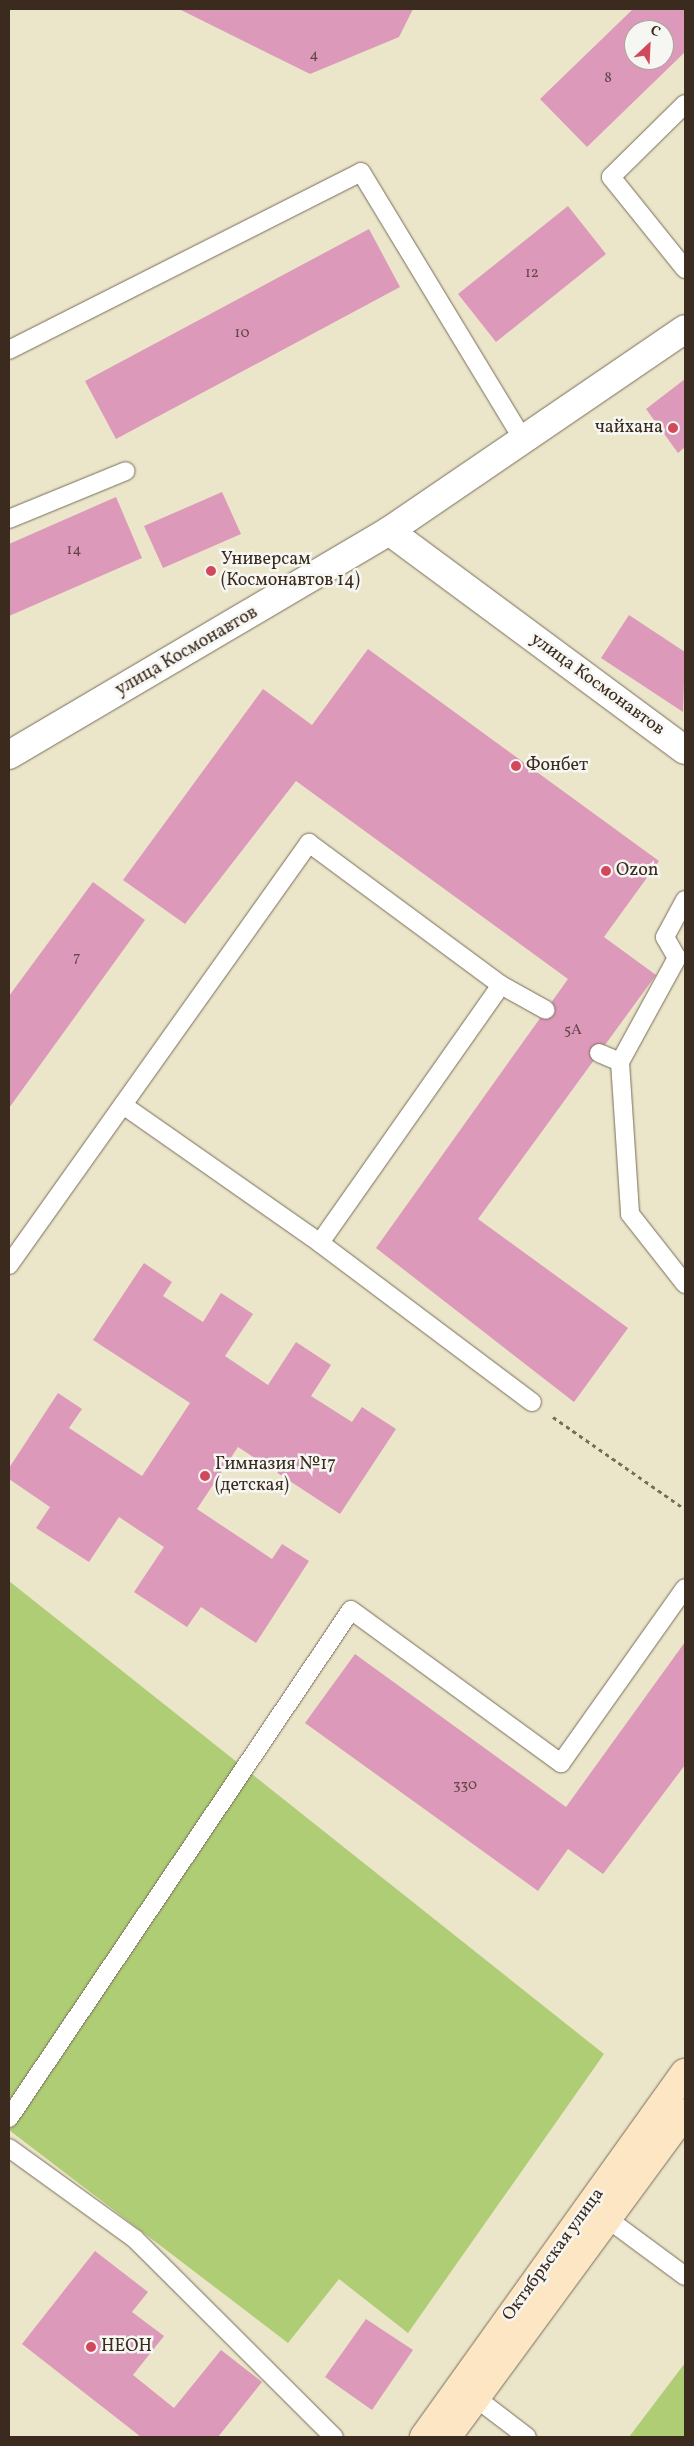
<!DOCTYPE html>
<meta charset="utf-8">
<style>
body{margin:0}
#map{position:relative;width:694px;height:2446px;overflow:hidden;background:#ebe6ca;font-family:Vollkorn,serif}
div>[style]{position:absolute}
.green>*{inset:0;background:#aecd75}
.building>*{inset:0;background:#dc99ba}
.path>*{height:3px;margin-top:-1.5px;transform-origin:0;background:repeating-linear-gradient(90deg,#796c5a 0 4px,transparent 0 8px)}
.roads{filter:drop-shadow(0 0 1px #796c5a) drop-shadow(0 0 1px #796c5a)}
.service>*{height:18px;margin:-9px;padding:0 9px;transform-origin:9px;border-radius:9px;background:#fff}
.tertiary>*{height:28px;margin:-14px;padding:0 14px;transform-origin:14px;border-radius:14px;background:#fff}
.secondary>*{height:28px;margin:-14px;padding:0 14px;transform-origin:14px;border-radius:14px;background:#fce6c4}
.dots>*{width:14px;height:14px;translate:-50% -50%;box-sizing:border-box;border:2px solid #f6f6f2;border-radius:50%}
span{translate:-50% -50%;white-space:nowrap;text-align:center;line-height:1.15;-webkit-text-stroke:5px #f6f6f2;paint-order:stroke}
.number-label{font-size:15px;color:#634645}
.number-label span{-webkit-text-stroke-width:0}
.poi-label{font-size:18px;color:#3b2a1e}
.right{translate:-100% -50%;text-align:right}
.left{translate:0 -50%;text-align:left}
.street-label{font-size:18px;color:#3b2a1e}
.frame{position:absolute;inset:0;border:10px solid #3b2a1e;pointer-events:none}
.north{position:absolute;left:624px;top:20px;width:50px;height:50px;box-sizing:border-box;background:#f6f6f2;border:1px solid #aba49d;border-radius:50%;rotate:25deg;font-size:14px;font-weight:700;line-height:20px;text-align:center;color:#3b2a1e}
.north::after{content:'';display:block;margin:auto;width:18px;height:22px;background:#d1495b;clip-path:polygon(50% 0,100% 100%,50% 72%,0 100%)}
</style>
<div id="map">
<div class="green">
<div style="clip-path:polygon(9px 1581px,604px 2054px,408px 2333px,339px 2279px,288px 2343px,9px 2130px)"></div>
<div style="clip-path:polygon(685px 2363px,685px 2437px,629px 2437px)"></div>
</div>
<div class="building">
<div style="clip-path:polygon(179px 9px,413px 9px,399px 37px,310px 74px)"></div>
<div style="clip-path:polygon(evenodd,633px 9px,685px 9px,685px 52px,587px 147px,540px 99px,633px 9px,634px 30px,664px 30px,664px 60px,634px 60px,634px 30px)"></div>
<div style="clip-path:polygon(568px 206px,606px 254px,496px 342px,458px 294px)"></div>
<div style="clip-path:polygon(369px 229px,400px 287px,116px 439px,85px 381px)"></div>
<div style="clip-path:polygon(685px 379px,685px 447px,678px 453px,646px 409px)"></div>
<div style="clip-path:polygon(222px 492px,241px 534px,163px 568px,144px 526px)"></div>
<div style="clip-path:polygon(116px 497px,142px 558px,9px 616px,9px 544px)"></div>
<div style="clip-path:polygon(629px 615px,685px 652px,683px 712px,601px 658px)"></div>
<div style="clip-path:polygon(368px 649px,659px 861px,604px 937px,656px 975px,478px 1219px,628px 1328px,574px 1402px,376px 1248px,568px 979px,296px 781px,185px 924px,123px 880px,263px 689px,312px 725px)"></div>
<div style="clip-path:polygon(93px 882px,145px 920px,9px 1108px,9px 996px)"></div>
<div style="clip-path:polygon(144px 1263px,172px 1282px,163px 1296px,203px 1322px,221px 1293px,253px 1314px,225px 1356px,268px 1385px,296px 1342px,331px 1365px,311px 1396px,352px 1422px,362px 1407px,396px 1429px,340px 1514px,238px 1447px,197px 1509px,272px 1559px,282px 1544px,309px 1561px,256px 1643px,201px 1607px,187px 1627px,134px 1592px,164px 1547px,119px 1517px,89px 1562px,36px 1528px,50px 1507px,9px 1479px,9px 1468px,58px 1393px,82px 1409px,69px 1428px,142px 1476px,190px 1403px,93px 1340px)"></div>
<div style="clip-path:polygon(685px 1642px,685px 1765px,603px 1874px,568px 1849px,538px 1891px,305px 1723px,355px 1654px,566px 1807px)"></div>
<div style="clip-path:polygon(95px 2251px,148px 2292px,132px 2312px,164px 2336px,133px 2375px,174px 2408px,221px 2350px,262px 2382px,218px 2437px,141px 2437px,22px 2344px)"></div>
<div style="clip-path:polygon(366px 2319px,413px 2350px,372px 2410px,325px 2377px)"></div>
</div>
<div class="path">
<div style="left:553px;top:1417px;width:161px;rotate:34.9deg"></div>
</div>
<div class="roads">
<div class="service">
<div style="left:685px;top:104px;width:104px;rotate:135.4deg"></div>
<div style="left:611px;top:177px;width:118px;rotate:51.2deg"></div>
<div style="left:9px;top:350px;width:394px;rotate:-26.8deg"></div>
<div style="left:361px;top:172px;width:311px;rotate:58.8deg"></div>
<div style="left:9px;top:519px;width:126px;rotate:-22.3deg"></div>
<div style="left:501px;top:985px;width:315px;rotate:125.1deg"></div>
<div style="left:320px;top:1243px;width:265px;rotate:36.9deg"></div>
<div style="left:599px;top:1053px;width:23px;rotate:23deg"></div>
<div style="left:620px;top:1062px;width:119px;rotate:-61.3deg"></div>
<div style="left:677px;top:958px;width:24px;rotate:-120deg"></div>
<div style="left:665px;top:937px;width:42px;rotate:-61.6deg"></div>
<div style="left:620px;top:1062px;width:152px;rotate:86.2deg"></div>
<div style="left:630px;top:1214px;width:89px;rotate:51.8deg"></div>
<div style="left:123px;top:1105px;width:241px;rotate:35deg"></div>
<div style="left:9px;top:1265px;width:518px;rotate:-54.59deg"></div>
<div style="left:309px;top:843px;width:239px;rotate:36.5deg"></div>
<div style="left:501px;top:985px;width:51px;rotate:29.1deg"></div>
<div style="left:9px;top:2118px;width:612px;rotate:-56.05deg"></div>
<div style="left:351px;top:1610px;width:260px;rotate:36.1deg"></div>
<div style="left:561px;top:1763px;width:214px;rotate:-54.7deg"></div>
<div style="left:9px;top:2148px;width:155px;rotate:35.8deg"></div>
<div style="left:135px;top:2239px;width:281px;rotate:44.9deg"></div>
<div style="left:608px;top:2219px;width:96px;rotate:36.5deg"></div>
<div style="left:476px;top:2398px;width:64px;rotate:37.4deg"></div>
</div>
<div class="tertiary">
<div style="left:389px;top:531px;width:358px;rotate:-34.3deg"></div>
<div style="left:9px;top:755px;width:441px;rotate:-30.5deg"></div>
<div style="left:389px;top:531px;width:368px;rotate:36.5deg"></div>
</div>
<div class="secondary">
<div style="left:424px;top:2437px;width:448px;rotate:-54.4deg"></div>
<div style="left:447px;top:2437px;width:402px;rotate:-53.7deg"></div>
</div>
</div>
<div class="dots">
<div style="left:673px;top:428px;background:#d1495b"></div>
<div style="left:211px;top:571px;background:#d1495b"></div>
<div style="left:516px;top:766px;background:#d1495b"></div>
<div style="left:606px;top:871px;background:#d1495b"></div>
<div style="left:205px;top:1476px;background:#d1495b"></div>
<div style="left:91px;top:2347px;background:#d1495b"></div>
</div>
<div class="number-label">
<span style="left:314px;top:56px">4</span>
<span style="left:608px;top:79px">8</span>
<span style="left:532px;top:274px">12</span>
<span style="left:242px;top:334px">10</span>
<span style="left:74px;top:551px">14</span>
<span style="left:77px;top:958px">7</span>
<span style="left:573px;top:1031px">5А</span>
<span style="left:465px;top:1786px">330</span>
</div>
<div class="poi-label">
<span class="right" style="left:663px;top:428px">чайхана</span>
<span class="left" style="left:221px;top:571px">Универсам<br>(Космонавтов 14)</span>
<span class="left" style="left:526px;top:766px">Фонбет</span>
<span class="left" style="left:616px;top:871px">Ozon</span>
<span class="left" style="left:215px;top:1476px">Гимназия №17<br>(детская)</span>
<span class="left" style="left:101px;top:2347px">НЕОН</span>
</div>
<div class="street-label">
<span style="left:187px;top:652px;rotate:-30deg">улица Космонавтов</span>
<span style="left:597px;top:685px;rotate:36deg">улица Космонавтов</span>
<span style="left:554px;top:2255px;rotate:-54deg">Октябрьская улица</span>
</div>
<div class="frame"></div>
<div class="north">С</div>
</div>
